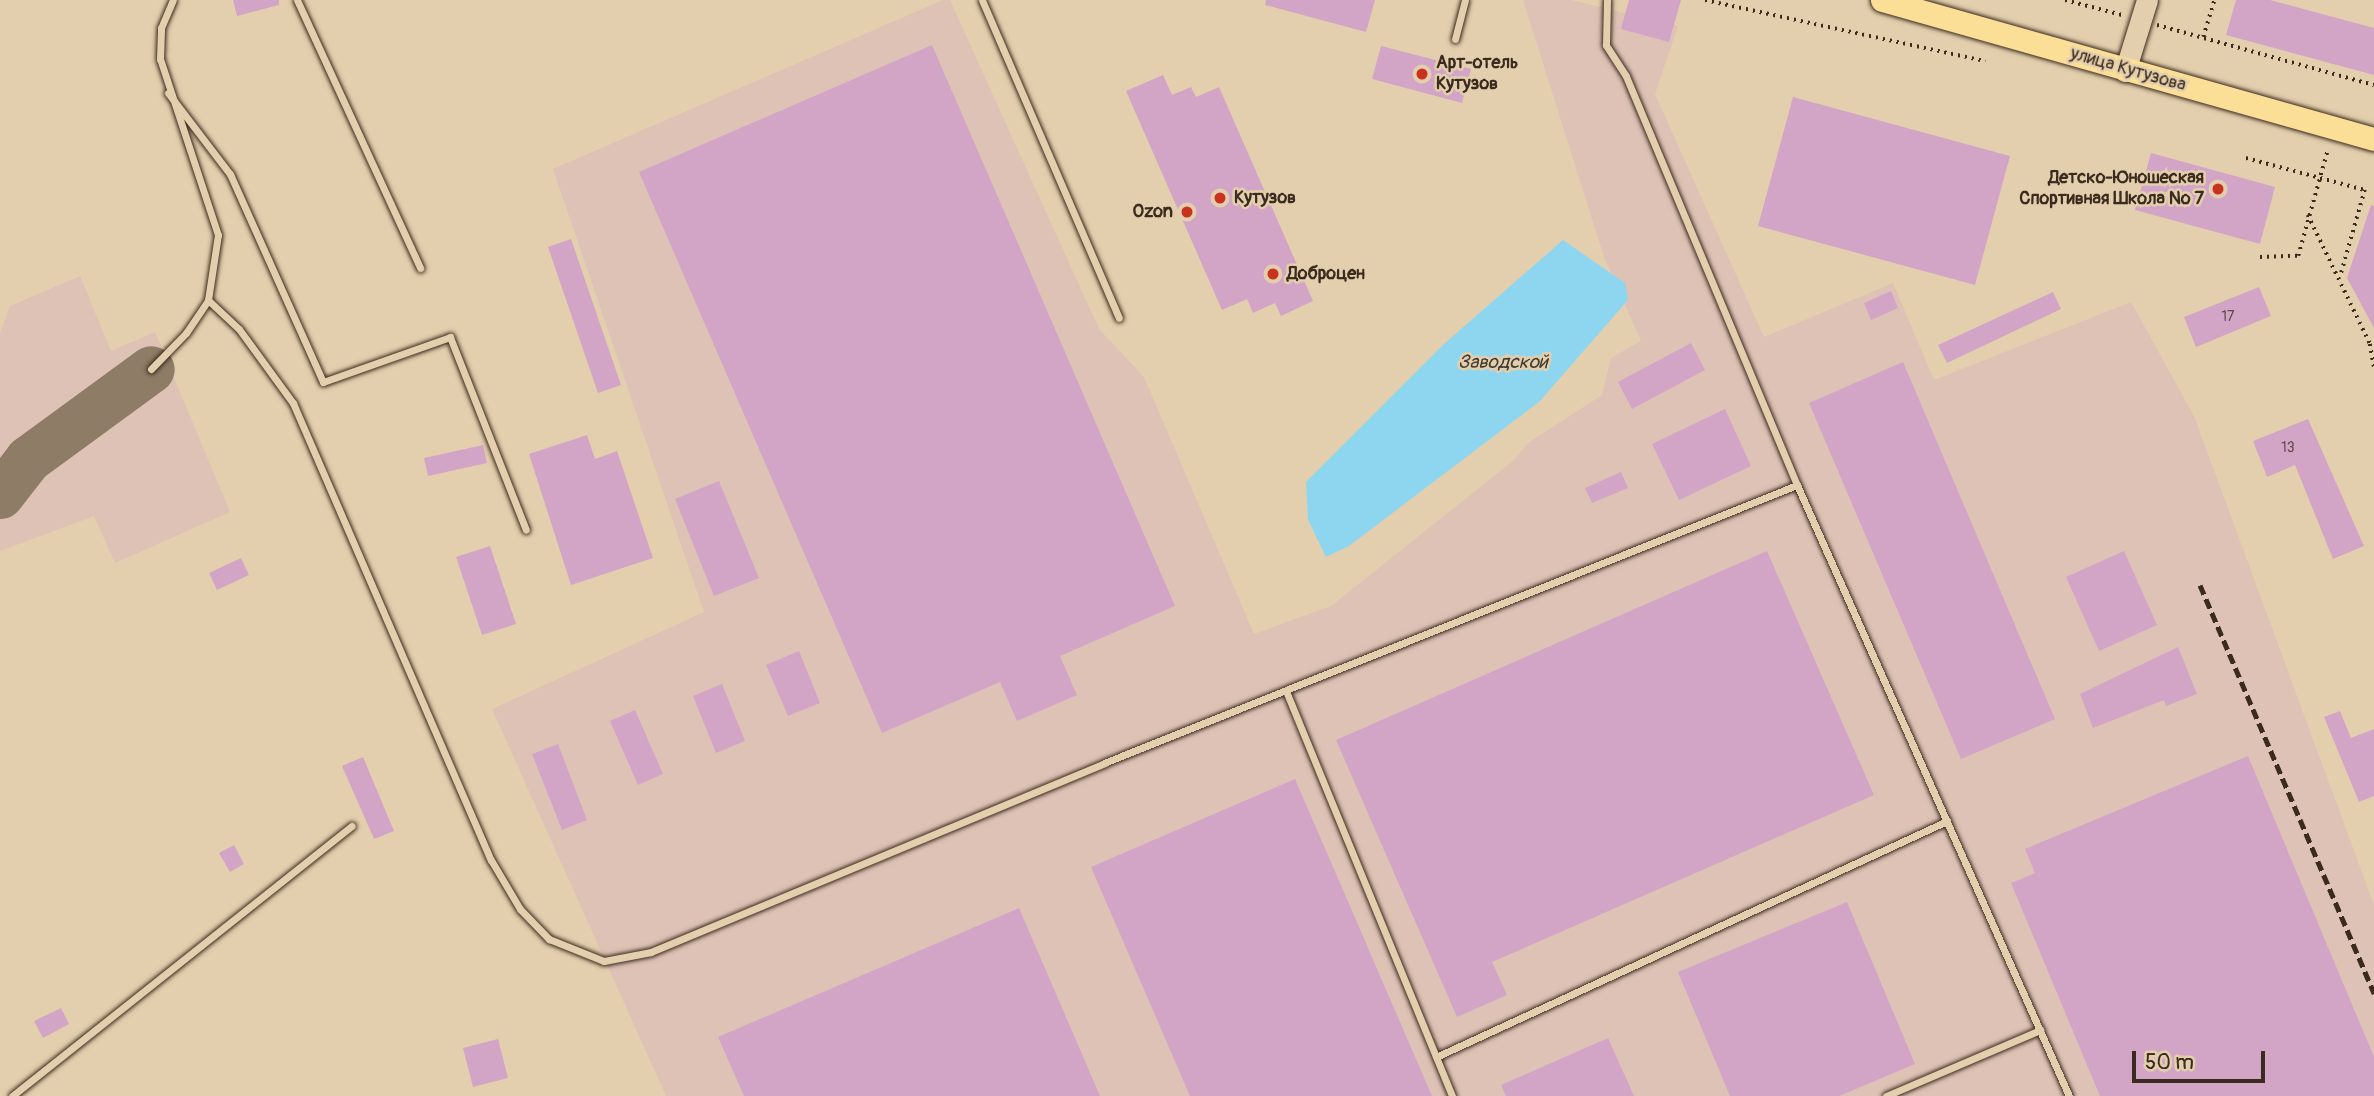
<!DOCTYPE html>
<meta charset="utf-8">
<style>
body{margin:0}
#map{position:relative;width:2374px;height:1096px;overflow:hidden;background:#e3cfad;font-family:Pangolin,sans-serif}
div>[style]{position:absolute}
.built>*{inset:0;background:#dec2b5}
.water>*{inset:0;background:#8ed6f0}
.taxiway>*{height:47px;margin:-23.5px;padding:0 23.5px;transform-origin:23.5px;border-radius:23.5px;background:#8f7c66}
.building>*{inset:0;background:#d2a5c7}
.path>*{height:3.5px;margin-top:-1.75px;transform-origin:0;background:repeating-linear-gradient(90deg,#3b2a1e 0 2px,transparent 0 7px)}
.roads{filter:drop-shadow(0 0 2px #3b2a1e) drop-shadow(0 0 2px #3b2a1e)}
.lane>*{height:7px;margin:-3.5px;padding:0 3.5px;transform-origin:3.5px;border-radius:3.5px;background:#e3cfad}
.secondary>*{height:21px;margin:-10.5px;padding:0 10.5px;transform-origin:10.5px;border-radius:10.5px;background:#e3cfad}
.primary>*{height:23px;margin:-11.5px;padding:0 11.5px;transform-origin:11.5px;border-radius:11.5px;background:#fbdf96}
.rail>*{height:5px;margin-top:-2.5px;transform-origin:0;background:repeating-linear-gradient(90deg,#3b2a1e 0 10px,transparent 0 15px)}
.dots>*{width:19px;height:19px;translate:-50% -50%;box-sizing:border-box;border:4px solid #e3cfad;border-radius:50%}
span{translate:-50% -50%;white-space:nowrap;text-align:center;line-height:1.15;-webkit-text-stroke:5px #e3cfad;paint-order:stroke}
.number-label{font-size:14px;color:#614948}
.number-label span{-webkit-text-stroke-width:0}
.poi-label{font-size:18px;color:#3b2a1e;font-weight:700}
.left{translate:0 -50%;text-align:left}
.right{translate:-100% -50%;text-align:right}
.street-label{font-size:18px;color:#3b2a1e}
.water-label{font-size:19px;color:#433b33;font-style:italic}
.scale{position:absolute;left:2132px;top:1051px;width:133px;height:32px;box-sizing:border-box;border:4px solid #3b2a1e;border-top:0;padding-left:9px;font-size:21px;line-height:24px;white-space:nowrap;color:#3b2a1e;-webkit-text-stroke:5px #e3cfad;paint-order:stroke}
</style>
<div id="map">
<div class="built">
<div style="clip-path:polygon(943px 0,950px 0,1099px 329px,1144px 377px,1254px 634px,1331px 606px,1514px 460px,1528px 443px,1602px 395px,1611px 358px,1641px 341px,1604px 257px,1523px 0,1571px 0,1678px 26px,1655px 94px,1764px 337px,1893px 283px,1934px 380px,2131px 302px,2194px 416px,2374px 905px,2374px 1096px,666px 1096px,492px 709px,704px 612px,553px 169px)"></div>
<div style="clip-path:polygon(80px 276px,111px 351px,155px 332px,230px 512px,115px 563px,94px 516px,0 551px,0 333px,10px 306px)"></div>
</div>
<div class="water">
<div style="clip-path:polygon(1563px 240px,1625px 283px,1628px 300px,1540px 401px,1349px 546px,1326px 557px,1308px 520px,1306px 482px,1444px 344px)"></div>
</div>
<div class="taxiway">
<div style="left:0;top:495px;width:46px;rotate:-52.1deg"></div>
<div style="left:28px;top:459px;width:152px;rotate:-36.2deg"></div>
</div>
<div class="building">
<div style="clip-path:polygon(233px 0,279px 0,279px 5px,237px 16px)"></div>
<div style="clip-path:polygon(1266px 0,1375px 0,1366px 32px,1265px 5px)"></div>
<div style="clip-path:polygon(1629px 0,1681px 0,1669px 42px,1621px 29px)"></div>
<div style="clip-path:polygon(2236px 0,2270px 0,2374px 28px,2374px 75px,2226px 35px)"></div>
<div style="clip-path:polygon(932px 45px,1175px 606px,1060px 656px,1077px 695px,1017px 721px,1000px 682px,882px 733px,639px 172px)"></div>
<div style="clip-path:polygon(1381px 46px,1471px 69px,1462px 103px,1372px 79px)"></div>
<div style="clip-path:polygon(1163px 75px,1172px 95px,1191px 87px,1196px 97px,1219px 87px,1313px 301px,1281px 316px,1275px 303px,1253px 313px,1247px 299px,1222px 310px,1126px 91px)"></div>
<div style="clip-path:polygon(1793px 97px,2010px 156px,1975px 285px,1758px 226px)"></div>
<div style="clip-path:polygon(2151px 153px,2275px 187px,2260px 244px,2135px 210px)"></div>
<div style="clip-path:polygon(2371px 205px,2374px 206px,2374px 328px,2347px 278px)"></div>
<div style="clip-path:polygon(571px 239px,621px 385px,598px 393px,548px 247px)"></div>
<div style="clip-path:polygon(2259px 287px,2271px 316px,2196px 347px,2184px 317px)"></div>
<div style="clip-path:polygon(1891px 291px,1898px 308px,1871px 320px,1864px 303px)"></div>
<div style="clip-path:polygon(2053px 292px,2061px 309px,1947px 363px,1938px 345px)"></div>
<div style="clip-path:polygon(1691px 343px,1705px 370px,1632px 409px,1618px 382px)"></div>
<div style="clip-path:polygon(1903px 362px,2055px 719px,1961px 759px,1809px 403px)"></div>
<div style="clip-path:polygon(1725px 409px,1751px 466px,1679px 500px,1652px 444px)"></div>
<div style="clip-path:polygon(2308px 419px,2364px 546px,2333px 559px,2295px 465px,2267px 477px,2253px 441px)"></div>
<div style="clip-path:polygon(587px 435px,595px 459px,617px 451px,653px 558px,571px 585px,529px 454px)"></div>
<div style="clip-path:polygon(483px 445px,487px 463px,428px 476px,424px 458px)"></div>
<div style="clip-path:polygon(1621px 472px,1628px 488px,1592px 503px,1585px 488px)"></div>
<div style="clip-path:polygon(719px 481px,759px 578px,714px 596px,675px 499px)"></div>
<div style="clip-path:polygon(490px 546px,516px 624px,482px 635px,456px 557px)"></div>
<div style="clip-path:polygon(1767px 551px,1874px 795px,1492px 962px,1507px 995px,1457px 1017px,1336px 740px)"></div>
<div style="clip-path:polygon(2124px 551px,2157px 625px,2099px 651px,2066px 577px)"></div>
<div style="clip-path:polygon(241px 558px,249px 575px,217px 590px,209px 573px)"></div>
<div style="clip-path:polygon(2178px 647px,2197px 694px,2166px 706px,2164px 700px,2093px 728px,2080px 694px)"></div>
<div style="clip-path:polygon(799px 651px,820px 703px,788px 716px,766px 665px)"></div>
<div style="clip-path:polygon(722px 684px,745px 741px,716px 753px,693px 696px)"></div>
<div style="clip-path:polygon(635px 710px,663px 774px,638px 785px,610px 721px)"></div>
<div style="clip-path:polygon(2340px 711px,2351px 738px,2374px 729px,2374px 796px,2359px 802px,2324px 717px)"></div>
<div style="clip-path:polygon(558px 744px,587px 820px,562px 830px,532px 754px)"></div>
<div style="clip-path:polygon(2248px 756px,2374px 1057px,2374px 1096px,2100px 1096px,2011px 883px,2035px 873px,2025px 849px)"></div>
<div style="clip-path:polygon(363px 757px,394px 831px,374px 839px,342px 766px)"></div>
<div style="clip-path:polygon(1295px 779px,1432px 1096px,1190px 1096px,1091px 867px)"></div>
<div style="clip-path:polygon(234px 845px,244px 864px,230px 872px,219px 853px)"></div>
<div style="clip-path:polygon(1847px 902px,1915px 1064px,1839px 1096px,1730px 1096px,1678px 972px)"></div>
<div style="clip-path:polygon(1019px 908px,1100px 1096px,744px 1096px,718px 1037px)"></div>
<div style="clip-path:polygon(61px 1008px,69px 1024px,43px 1038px,34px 1021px)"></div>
<div style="clip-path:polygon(1608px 1038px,1634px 1096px,1506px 1096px,1501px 1085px)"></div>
<div style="clip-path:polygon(498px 1039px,508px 1078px,473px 1087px,463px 1048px)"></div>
</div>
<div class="path">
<div style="left:1705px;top:0;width:287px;rotate:12.3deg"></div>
<div style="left:2065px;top:0;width:59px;rotate:14.7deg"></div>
<div style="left:2157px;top:25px;width:225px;rotate:15.5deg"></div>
<div style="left:2203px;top:37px;width:39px;rotate:-73deg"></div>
<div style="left:2246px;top:158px;width:123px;rotate:15.1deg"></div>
<div style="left:2365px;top:190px;width:91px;rotate:105.9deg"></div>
<div style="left:2308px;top:215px;width:143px;rotate:64.3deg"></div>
<div style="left:2370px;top:344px;width:23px;rotate:80deg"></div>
<div style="left:2260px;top:257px;width:38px;rotate:-2deg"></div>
<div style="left:2298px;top:256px;width:108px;rotate:-74.4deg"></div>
</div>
<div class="roads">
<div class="lane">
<div style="left:297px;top:0;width:295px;rotate:65.3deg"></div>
<div style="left:982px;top:0;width:346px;rotate:66.7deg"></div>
<div style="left:1455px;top:39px;width:40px;rotate:-75.6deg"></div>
<div style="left:168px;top:93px;width:102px;rotate:52.6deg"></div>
<div style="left:230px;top:174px;width:228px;rotate:65.9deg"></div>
<div style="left:323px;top:382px;width:135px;rotate:-19.5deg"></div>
<div style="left:450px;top:337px;width:207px;rotate:68.5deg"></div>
<div style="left:208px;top:300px;width:42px;rotate:43.1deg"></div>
<div style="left:239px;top:329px;width:92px;rotate:53.9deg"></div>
<div style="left:293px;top:403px;width:498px;rotate:66.6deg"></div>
<div style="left:491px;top:860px;width:57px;rotate:59.4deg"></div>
<div style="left:520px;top:909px;width:42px;rotate:46deg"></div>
<div style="left:549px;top:939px;width:59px;rotate:21.8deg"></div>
<div style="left:604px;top:961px;width:48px;rotate:-10.8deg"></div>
<div style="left:651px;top:952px;width:491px;rotate:-22.6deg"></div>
<div style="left:1104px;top:763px;width:747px;rotate:-21.86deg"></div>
<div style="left:1797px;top:485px;width:443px;rotate:-112.7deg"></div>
<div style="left:1626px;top:76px;width:37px;rotate:-123deg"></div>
<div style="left:1606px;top:45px;width:45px;rotate:-88.7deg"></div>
<div style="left:151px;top:369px;width:50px;rotate:-45.8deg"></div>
<div style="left:186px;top:333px;width:40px;rotate:-56deg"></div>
<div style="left:208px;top:300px;width:66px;rotate:-81.3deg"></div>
<div style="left:218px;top:235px;width:185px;rotate:-108.2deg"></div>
<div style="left:160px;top:59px;width:31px;rotate:-88deg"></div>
<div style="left:161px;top:28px;width:30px;rotate:-67deg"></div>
<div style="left:1797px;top:485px;width:669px;rotate:66deg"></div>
<div style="left:1286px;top:691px;width:438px;rotate:67.7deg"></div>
<div style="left:1436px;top:1057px;width:563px;rotate:-24.79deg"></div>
<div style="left:12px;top:1096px;width:434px;rotate:-38.5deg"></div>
<div style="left:1886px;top:1096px;width:168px;rotate:-23.2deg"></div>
</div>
<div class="secondary">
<div style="left:2125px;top:71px;width:74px;rotate:-72.8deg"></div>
</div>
<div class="primary">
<div style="left:1882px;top:0;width:511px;rotate:15.78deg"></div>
</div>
</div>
<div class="rail">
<div style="left:2200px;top:585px;width:444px;rotate:66.9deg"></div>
</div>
<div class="dots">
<div style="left:1422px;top:74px;background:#c8321e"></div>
<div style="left:2218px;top:189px;background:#c8321e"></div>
<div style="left:1220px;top:198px;background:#c8321e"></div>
<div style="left:1187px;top:212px;background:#c8321e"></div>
<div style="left:1273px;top:274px;background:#c8321e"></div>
</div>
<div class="number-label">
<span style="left:2228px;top:317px">17</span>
<span style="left:2288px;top:448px">13</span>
</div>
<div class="poi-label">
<span class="left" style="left:1436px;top:74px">Арт-отель<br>Кутузов</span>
<span class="right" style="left:2204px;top:189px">Детско-Юношеская<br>Спортивная Школа № 7</span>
<span class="left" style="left:1234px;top:198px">Кутузов</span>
<span class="right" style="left:1173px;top:212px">Ozon</span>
<span class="left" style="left:1287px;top:274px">Доброцен</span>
</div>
<div class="street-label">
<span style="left:2128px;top:70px;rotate:16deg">улица Кутузова</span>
</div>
<div class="water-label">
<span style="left:1503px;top:363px">Заводской</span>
</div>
<div class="scale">50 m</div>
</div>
